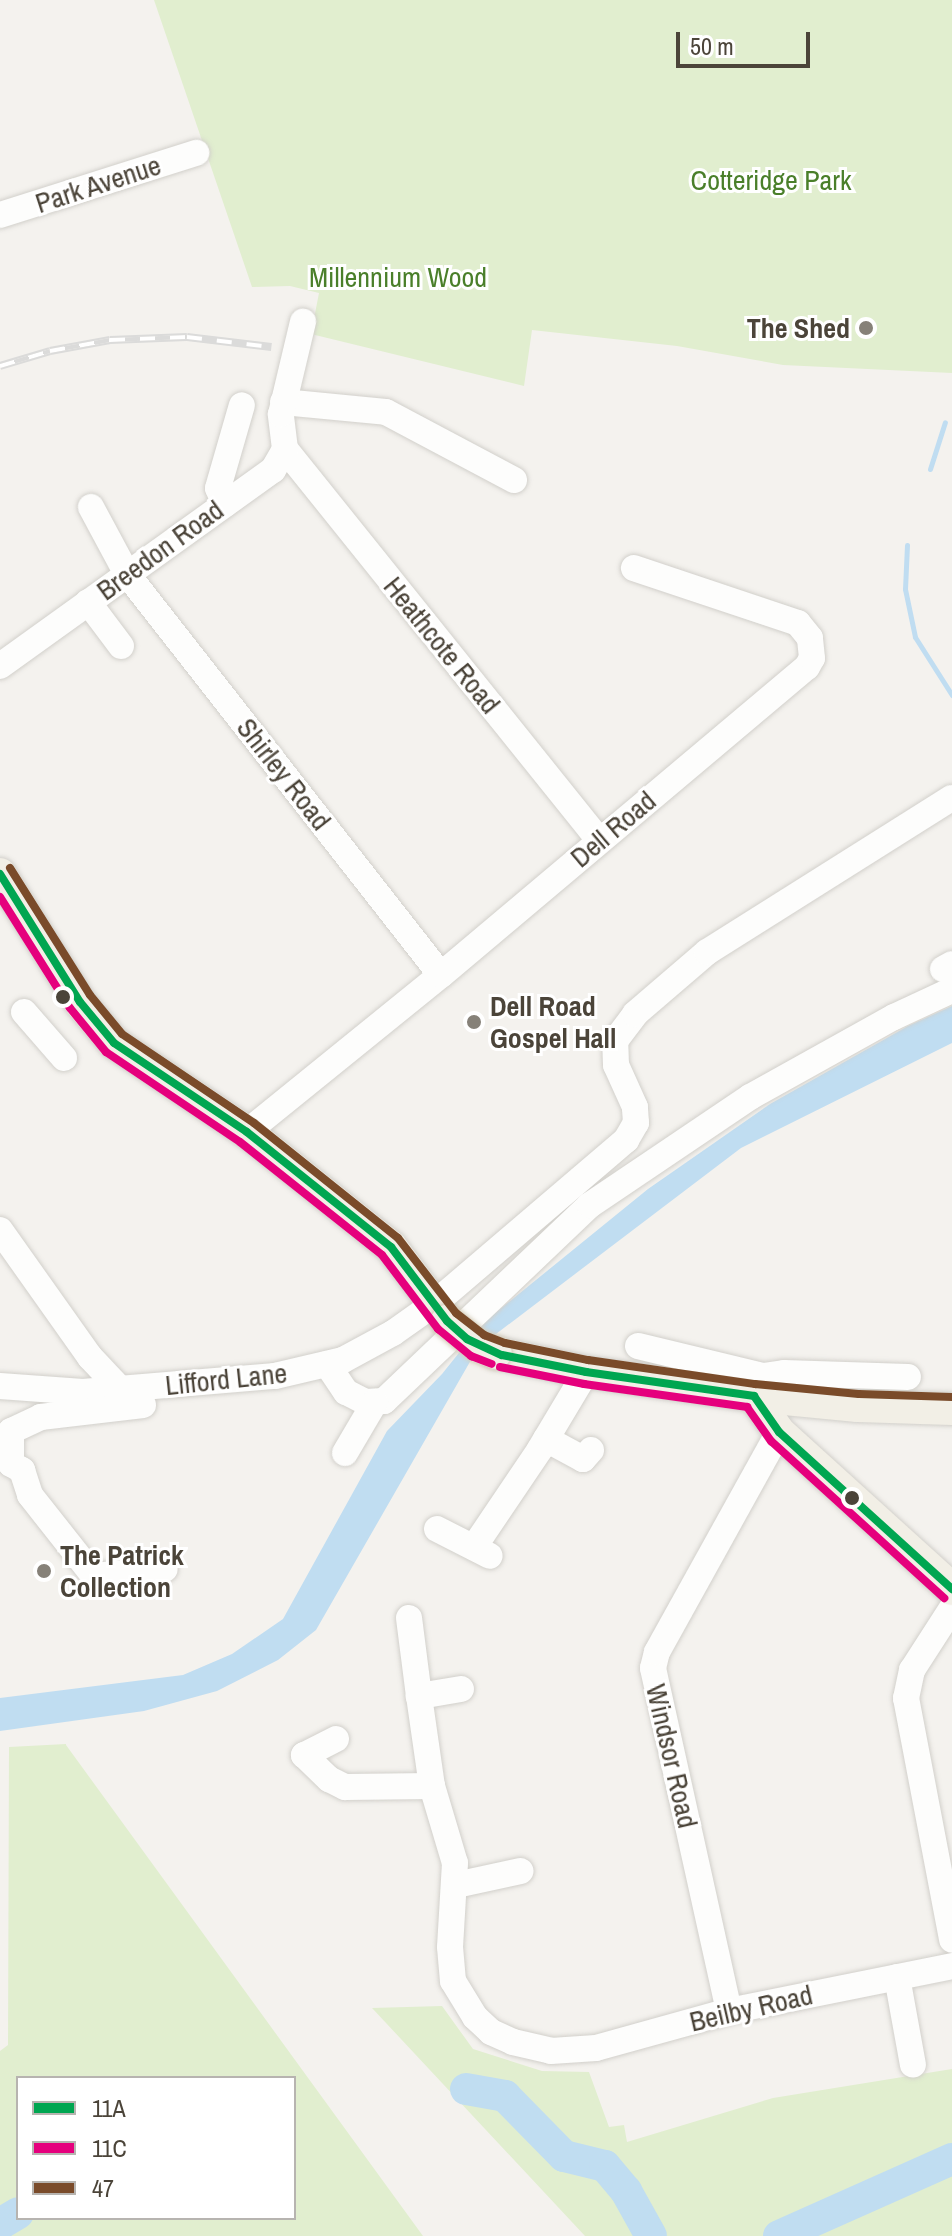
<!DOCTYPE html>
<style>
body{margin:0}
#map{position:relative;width:952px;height:2236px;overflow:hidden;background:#f4f2ee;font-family:"Archivo Narrow",sans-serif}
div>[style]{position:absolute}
.green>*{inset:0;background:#e1eecf}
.water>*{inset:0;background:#c0ddf1}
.stream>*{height:5px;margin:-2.5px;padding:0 2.5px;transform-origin:2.5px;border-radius:2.5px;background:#c0ddf1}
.river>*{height:32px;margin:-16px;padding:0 16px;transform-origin:16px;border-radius:16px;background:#c0ddf1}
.roads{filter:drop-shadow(0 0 2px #d2d0cb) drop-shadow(0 0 2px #d2d0cb)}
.minor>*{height:26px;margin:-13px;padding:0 13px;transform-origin:13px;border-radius:13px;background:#fdfdfc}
.major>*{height:32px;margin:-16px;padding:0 16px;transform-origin:16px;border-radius:16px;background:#f2efe6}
.rail>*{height:8px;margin-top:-4px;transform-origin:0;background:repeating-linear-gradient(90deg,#fff 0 15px,#dbdbda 0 30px);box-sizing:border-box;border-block:2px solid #dbdbda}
.bridges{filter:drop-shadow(0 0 2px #d6cebb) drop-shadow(0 0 2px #d6cebb)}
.major-bridge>*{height:32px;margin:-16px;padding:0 16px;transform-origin:16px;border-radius:16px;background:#f2efe6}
.bus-1>*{height:8px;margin:-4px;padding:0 4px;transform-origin:4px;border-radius:4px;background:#00a651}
.bus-2>*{height:8px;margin:-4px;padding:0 4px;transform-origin:4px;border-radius:4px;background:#e5007d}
.bus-3>*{height:8px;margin:-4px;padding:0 4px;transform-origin:4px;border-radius:4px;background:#7a4b2a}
.dots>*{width:22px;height:22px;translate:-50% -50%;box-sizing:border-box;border:4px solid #fff;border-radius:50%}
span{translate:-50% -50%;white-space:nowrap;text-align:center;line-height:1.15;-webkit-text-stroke:6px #fff;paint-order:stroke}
.park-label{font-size:28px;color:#4a7f2a}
.street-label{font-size:28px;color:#4b4439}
.poi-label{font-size:28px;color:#4b4439;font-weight:700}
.right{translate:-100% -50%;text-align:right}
.left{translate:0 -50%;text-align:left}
.legend{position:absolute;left:16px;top:2076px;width:280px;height:144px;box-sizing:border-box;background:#fff;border:2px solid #b7b4b0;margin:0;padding:10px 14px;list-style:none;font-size:24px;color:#4b4439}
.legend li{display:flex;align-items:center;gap:16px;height:40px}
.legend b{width:40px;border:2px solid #b7b4b0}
.scale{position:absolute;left:676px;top:32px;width:134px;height:36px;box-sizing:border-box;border:4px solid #4b4439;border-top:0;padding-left:10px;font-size:24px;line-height:28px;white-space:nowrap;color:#4b4439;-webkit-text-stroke:6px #fff;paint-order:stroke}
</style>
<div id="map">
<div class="green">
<div style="clip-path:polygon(154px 0,952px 0,952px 373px,783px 365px,677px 346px,532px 330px,524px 386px,311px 334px,319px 293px,290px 286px,252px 287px)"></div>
<div style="clip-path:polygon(evenodd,66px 1744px,66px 1745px,423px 2236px,0 2236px,0 2051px,8px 2045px,9px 1747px,66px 1744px,18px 2078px,294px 2078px,294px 2218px,18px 2218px,18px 2078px)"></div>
<div style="clip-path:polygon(442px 2006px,473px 2049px,542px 2071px,589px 2072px,609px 2127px,624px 2125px,627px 2142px,773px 2098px,952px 2069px,952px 2236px,585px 2236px,372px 2008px)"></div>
</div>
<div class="water">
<div style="clip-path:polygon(952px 1006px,952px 1043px,741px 1148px,496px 1334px,471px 1360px,316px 1630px,278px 1660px,217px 1691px,144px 1711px,0 1731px,0 1698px,183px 1675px,232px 1654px,283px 1619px,387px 1431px,442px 1374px,483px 1323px,648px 1189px,770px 1104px,908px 1026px)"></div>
</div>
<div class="stream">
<div style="left:930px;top:469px;width:49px;rotate:-72.3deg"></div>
<div style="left:907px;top:545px;width:44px;rotate:92.6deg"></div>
<div style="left:905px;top:589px;width:49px;rotate:78.2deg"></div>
<div style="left:915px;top:637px;width:69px;rotate:57.5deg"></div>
</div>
<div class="river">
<div style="left:466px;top:2089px;width:40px;rotate:10deg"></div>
<div style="left:505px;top:2096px;width:84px;rotate:45.5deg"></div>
<div style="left:564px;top:2156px;width:42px;rotate:13.7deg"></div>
<div style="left:605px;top:2166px;width:33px;rotate:50deg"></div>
<div style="left:626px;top:2191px;width:51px;rotate:60.9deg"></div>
<div style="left:0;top:2224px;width:21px;rotate:-31deg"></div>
<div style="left:779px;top:2236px;width:189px;rotate:-24deg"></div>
</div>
<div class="roads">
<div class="minor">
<div style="left:0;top:215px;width:206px;rotate:-17.6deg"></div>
<div style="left:283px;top:402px;width:103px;rotate:5.5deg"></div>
<div style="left:386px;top:412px;width:145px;rotate:28deg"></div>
<div style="left:285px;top:449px;width:501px;rotate:51.23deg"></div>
<div style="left:225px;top:504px;width:17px;rotate:-114deg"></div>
<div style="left:218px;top:488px;width:86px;rotate:-73.9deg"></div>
<div style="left:91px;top:507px;width:76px;rotate:61.8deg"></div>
<div style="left:127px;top:574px;width:509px;rotate:51.94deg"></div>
<div style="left:88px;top:602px;width:55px;rotate:53.1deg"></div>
<div style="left:0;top:666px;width:336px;rotate:-35.7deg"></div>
<div style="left:273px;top:470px;width:24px;rotate:-60deg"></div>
<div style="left:285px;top:449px;width:35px;rotate:-97deg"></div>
<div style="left:281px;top:414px;width:95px;rotate:-76.6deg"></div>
<div style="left:943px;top:969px;width:10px;rotate:-29deg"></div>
<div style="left:24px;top:1012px;width:61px;rotate:49deg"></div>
<div style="left:247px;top:1132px;width:250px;rotate:-39deg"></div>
<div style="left:441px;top:975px;width:478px;rotate:-40.1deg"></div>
<div style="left:807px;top:667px;width:10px;rotate:-61deg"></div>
<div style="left:812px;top:658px;width:20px;rotate:-96deg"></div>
<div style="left:810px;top:638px;width:19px;rotate:-129deg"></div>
<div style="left:798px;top:623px;width:173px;rotate:-161.5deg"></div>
<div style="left:0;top:1230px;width:156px;rotate:54.7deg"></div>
<div style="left:90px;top:1357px;width:47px;rotate:46.7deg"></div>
<div style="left:638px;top:1346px;width:129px;rotate:13.5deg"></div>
<div style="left:763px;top:1376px;width:20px;rotate:96deg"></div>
<div style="left:327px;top:1364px;width:34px;rotate:56deg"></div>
<div style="left:346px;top:1392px;width:22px;rotate:27deg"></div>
<div style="left:366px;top:1402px;width:18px;rotate:-3deg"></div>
<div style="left:384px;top:1401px;width:284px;rotate:-43.6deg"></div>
<div style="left:590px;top:1205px;width:193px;rotate:-34deg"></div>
<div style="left:750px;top:1097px;width:165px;rotate:-29.1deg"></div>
<div style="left:894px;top:1017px;width:64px;rotate:-25deg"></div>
<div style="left:763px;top:1376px;width:21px;rotate:-8deg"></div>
<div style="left:784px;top:1373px;width:124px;rotate:1.8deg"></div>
<div style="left:0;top:1386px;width:83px;rotate:4.1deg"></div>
<div style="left:83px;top:1392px;width:193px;rotate:-4.8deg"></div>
<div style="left:275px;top:1376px;width:70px;rotate:-13.2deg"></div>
<div style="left:343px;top:1360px;width:57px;rotate:-28.4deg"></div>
<div style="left:393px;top:1333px;width:50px;rotate:-35.3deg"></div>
<div style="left:434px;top:1304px;width:253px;rotate:-40.5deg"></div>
<div style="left:626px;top:1140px;width:20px;rotate:-60deg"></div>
<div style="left:636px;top:1123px;width:16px;rotate:-94deg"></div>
<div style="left:635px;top:1107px;width:46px;rotate:-114.3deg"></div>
<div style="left:616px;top:1065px;width:24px;rotate:-92deg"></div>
<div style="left:615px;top:1041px;width:34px;rotate:-53deg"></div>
<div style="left:635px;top:1014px;width:95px;rotate:-40.7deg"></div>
<div style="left:707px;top:952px;width:289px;rotate:-32.2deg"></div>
<div style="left:143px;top:1405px;width:103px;rotate:173.3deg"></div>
<div style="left:41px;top:1417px;width:33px;rotate:155deg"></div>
<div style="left:11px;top:1431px;width:33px;rotate:90deg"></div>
<div style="left:11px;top:1464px;width:13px;rotate:29deg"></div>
<div style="left:22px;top:1470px;width:26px;rotate:72deg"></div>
<div style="left:30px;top:1495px;width:103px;rotate:51.7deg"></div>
<div style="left:94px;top:1576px;width:71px;rotate:-5.6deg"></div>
<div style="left:546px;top:1439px;width:42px;rotate:28.4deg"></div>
<div style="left:583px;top:1459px;width:12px;rotate:-48deg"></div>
<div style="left:345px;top:1453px;width:59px;rotate:-59.5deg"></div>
<div style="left:437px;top:1529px;width:59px;rotate:27deg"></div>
<div style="left:474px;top:1547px;width:118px;rotate:-56deg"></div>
<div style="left:540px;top:1449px;width:90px;rotate:-59.1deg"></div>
<div style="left:952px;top:1608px;width:74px;rotate:122.8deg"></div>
<div style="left:912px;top:1670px;width:29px;rotate:102deg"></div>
<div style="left:906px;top:1698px;width:246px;rotate:79.2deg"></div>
<div style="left:409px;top:1618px;width:79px;rotate:82.7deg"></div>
<div style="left:461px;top:1689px;width:43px;rotate:170.5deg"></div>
<div style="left:419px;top:1696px;width:91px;rotate:81.8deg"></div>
<div style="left:432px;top:1786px;width:80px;rotate:73.4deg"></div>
<div style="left:455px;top:1863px;width:84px;rotate:93.4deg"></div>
<div style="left:450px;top:1947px;width:34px;rotate:85deg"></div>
<div style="left:453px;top:1981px;width:42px;rotate:58.6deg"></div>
<div style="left:475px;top:2017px;width:22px;rotate:43deg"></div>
<div style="left:491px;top:2032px;width:24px;rotate:24deg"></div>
<div style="left:513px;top:2042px;width:39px;rotate:13deg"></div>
<div style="left:551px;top:2051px;width:45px;rotate:-3.8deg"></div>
<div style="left:596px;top:2048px;width:138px;rotate:-15.5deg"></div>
<div style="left:729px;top:2011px;width:227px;rotate:-11.4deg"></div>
<div style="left:336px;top:1739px;width:36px;rotate:153deg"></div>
<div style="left:304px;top:1755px;width:35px;rotate:44deg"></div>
<div style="left:329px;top:1779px;width:18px;rotate:27deg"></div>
<div style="left:345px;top:1787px;width:87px;rotate:-0.7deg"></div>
<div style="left:456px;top:1885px;width:66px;rotate:-12.2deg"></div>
<div style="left:897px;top:1977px;width:89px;rotate:79.7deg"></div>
<div style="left:729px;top:2011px;width:351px;rotate:-102.5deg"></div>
<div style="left:653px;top:1668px;width:16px;rotate:-76deg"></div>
<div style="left:657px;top:1652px;width:252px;rotate:-61deg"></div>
</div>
<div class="major">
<div style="left:0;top:874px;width:151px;rotate:58deg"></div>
<div style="left:80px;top:1002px;width:53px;rotate:50.3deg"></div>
<div style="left:114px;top:1043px;width:160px;rotate:33.8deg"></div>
<div style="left:247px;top:1132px;width:184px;rotate:38.6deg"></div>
<div style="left:391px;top:1247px;width:93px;rotate:52.9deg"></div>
<div style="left:496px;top:1353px;width:92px;rotate:11.9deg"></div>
<div style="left:586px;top:1372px;width:170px;rotate:8.1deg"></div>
<div style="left:754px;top:1396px;width:104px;rotate:5.5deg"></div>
<div style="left:858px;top:1406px;width:94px;rotate:1.8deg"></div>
<div style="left:754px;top:1396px;width:44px;rotate:55.2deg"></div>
<div style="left:779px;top:1432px;width:234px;rotate:42.2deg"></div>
</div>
</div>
<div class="rail">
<div style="left:0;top:366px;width:52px;rotate:-16.7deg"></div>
<div style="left:50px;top:351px;width:61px;rotate:-10.4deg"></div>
<div style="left:110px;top:340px;width:77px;rotate:-2.2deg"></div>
<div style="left:187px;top:337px;width:85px;rotate:6.8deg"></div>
</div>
<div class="bridges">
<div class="major-bridge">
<div style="left:447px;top:1321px;width:40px;rotate:39deg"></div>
<div style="left:478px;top:1346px;width:19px;rotate:21deg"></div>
</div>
</div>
<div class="bus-1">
<div style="left:0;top:874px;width:151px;rotate:58deg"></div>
<div style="left:80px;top:1002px;width:53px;rotate:50.3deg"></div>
<div style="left:114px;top:1043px;width:160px;rotate:33.8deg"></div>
<div style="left:247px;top:1132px;width:184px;rotate:38.6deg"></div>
<div style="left:391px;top:1247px;width:93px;rotate:52.9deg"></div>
<div style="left:447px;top:1321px;width:27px;rotate:42deg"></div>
<div style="left:467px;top:1339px;width:38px;rotate:25deg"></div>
<div style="left:502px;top:1355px;width:86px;rotate:11.4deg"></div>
<div style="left:586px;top:1372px;width:170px;rotate:8.1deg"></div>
<div style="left:754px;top:1396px;width:44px;rotate:55.2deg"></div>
<div style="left:779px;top:1432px;width:234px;rotate:42.2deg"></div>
</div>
<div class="bus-2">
<div style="left:0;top:897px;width:131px;rotate:57.8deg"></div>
<div style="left:70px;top:1008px;width:57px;rotate:50.7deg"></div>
<div style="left:106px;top:1052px;width:161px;rotate:33.9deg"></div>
<div style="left:240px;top:1142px;width:181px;rotate:38.5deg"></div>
<div style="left:382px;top:1255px;width:93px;rotate:52.9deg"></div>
<div style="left:438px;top:1329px;width:43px;rotate:39.3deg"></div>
<div style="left:471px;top:1356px;width:22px;rotate:21deg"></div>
<div style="left:500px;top:1367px;width:86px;rotate:11.4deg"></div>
<div style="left:584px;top:1384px;width:165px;rotate:8deg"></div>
<div style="left:747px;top:1407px;width:42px;rotate:54.8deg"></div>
<div style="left:771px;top:1441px;width:234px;rotate:42.2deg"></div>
</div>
<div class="bus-3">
<div style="left:10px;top:868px;width:150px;rotate:57.8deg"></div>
<div style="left:90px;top:995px;width:50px;rotate:50.6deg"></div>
<div style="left:122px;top:1034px;width:159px;rotate:34deg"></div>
<div style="left:254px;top:1123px;width:184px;rotate:38.6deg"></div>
<div style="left:398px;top:1238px;width:95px;rotate:52.3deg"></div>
<div style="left:456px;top:1313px;width:36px;rotate:38deg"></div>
<div style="left:484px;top:1335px;width:22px;rotate:21deg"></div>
<div style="left:505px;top:1343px;width:85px;rotate:11.6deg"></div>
<div style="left:588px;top:1360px;width:169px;rotate:8.2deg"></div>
<div style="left:755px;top:1384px;width:104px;rotate:5.5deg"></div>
<div style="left:859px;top:1394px;width:93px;rotate:1.8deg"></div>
</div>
<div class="dots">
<div style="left:866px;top:328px;background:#868178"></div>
<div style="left:63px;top:997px;background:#4b4439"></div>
<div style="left:474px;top:1022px;background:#868178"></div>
<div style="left:852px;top:1498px;background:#4b4439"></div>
<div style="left:44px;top:1571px;background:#868178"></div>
</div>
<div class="park-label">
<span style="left:771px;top:180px">Cotteridge Park</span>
<span style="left:398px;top:277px">Millennium Wood</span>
</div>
<div class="street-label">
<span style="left:98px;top:184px;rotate:-18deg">Park Avenue</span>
<span style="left:160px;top:550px;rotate:-36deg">Breedon Road</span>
<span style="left:442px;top:645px;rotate:51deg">Heathcote Road</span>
<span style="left:284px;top:774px;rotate:52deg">Shirley Road</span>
<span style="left:613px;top:829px;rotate:-40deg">Dell Road</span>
<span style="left:226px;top:1379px;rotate:-6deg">Lifford Lane</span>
<span style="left:672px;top:1756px;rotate:77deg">Windsor Road</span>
<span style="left:751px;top:2008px;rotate:-13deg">Beilby Road</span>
</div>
<div class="poi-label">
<span class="right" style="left:850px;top:328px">The Shed</span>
<span class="left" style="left:490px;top:1022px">Dell Road<br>Gospel Hall</span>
<span class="left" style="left:60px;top:1571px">The Patrick<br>Collection</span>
</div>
<ul class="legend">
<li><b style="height:10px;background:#00a651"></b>11A</li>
<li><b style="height:10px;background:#e5007d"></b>11C</li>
<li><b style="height:10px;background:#7a4b2a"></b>47</li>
</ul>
<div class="scale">50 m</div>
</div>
